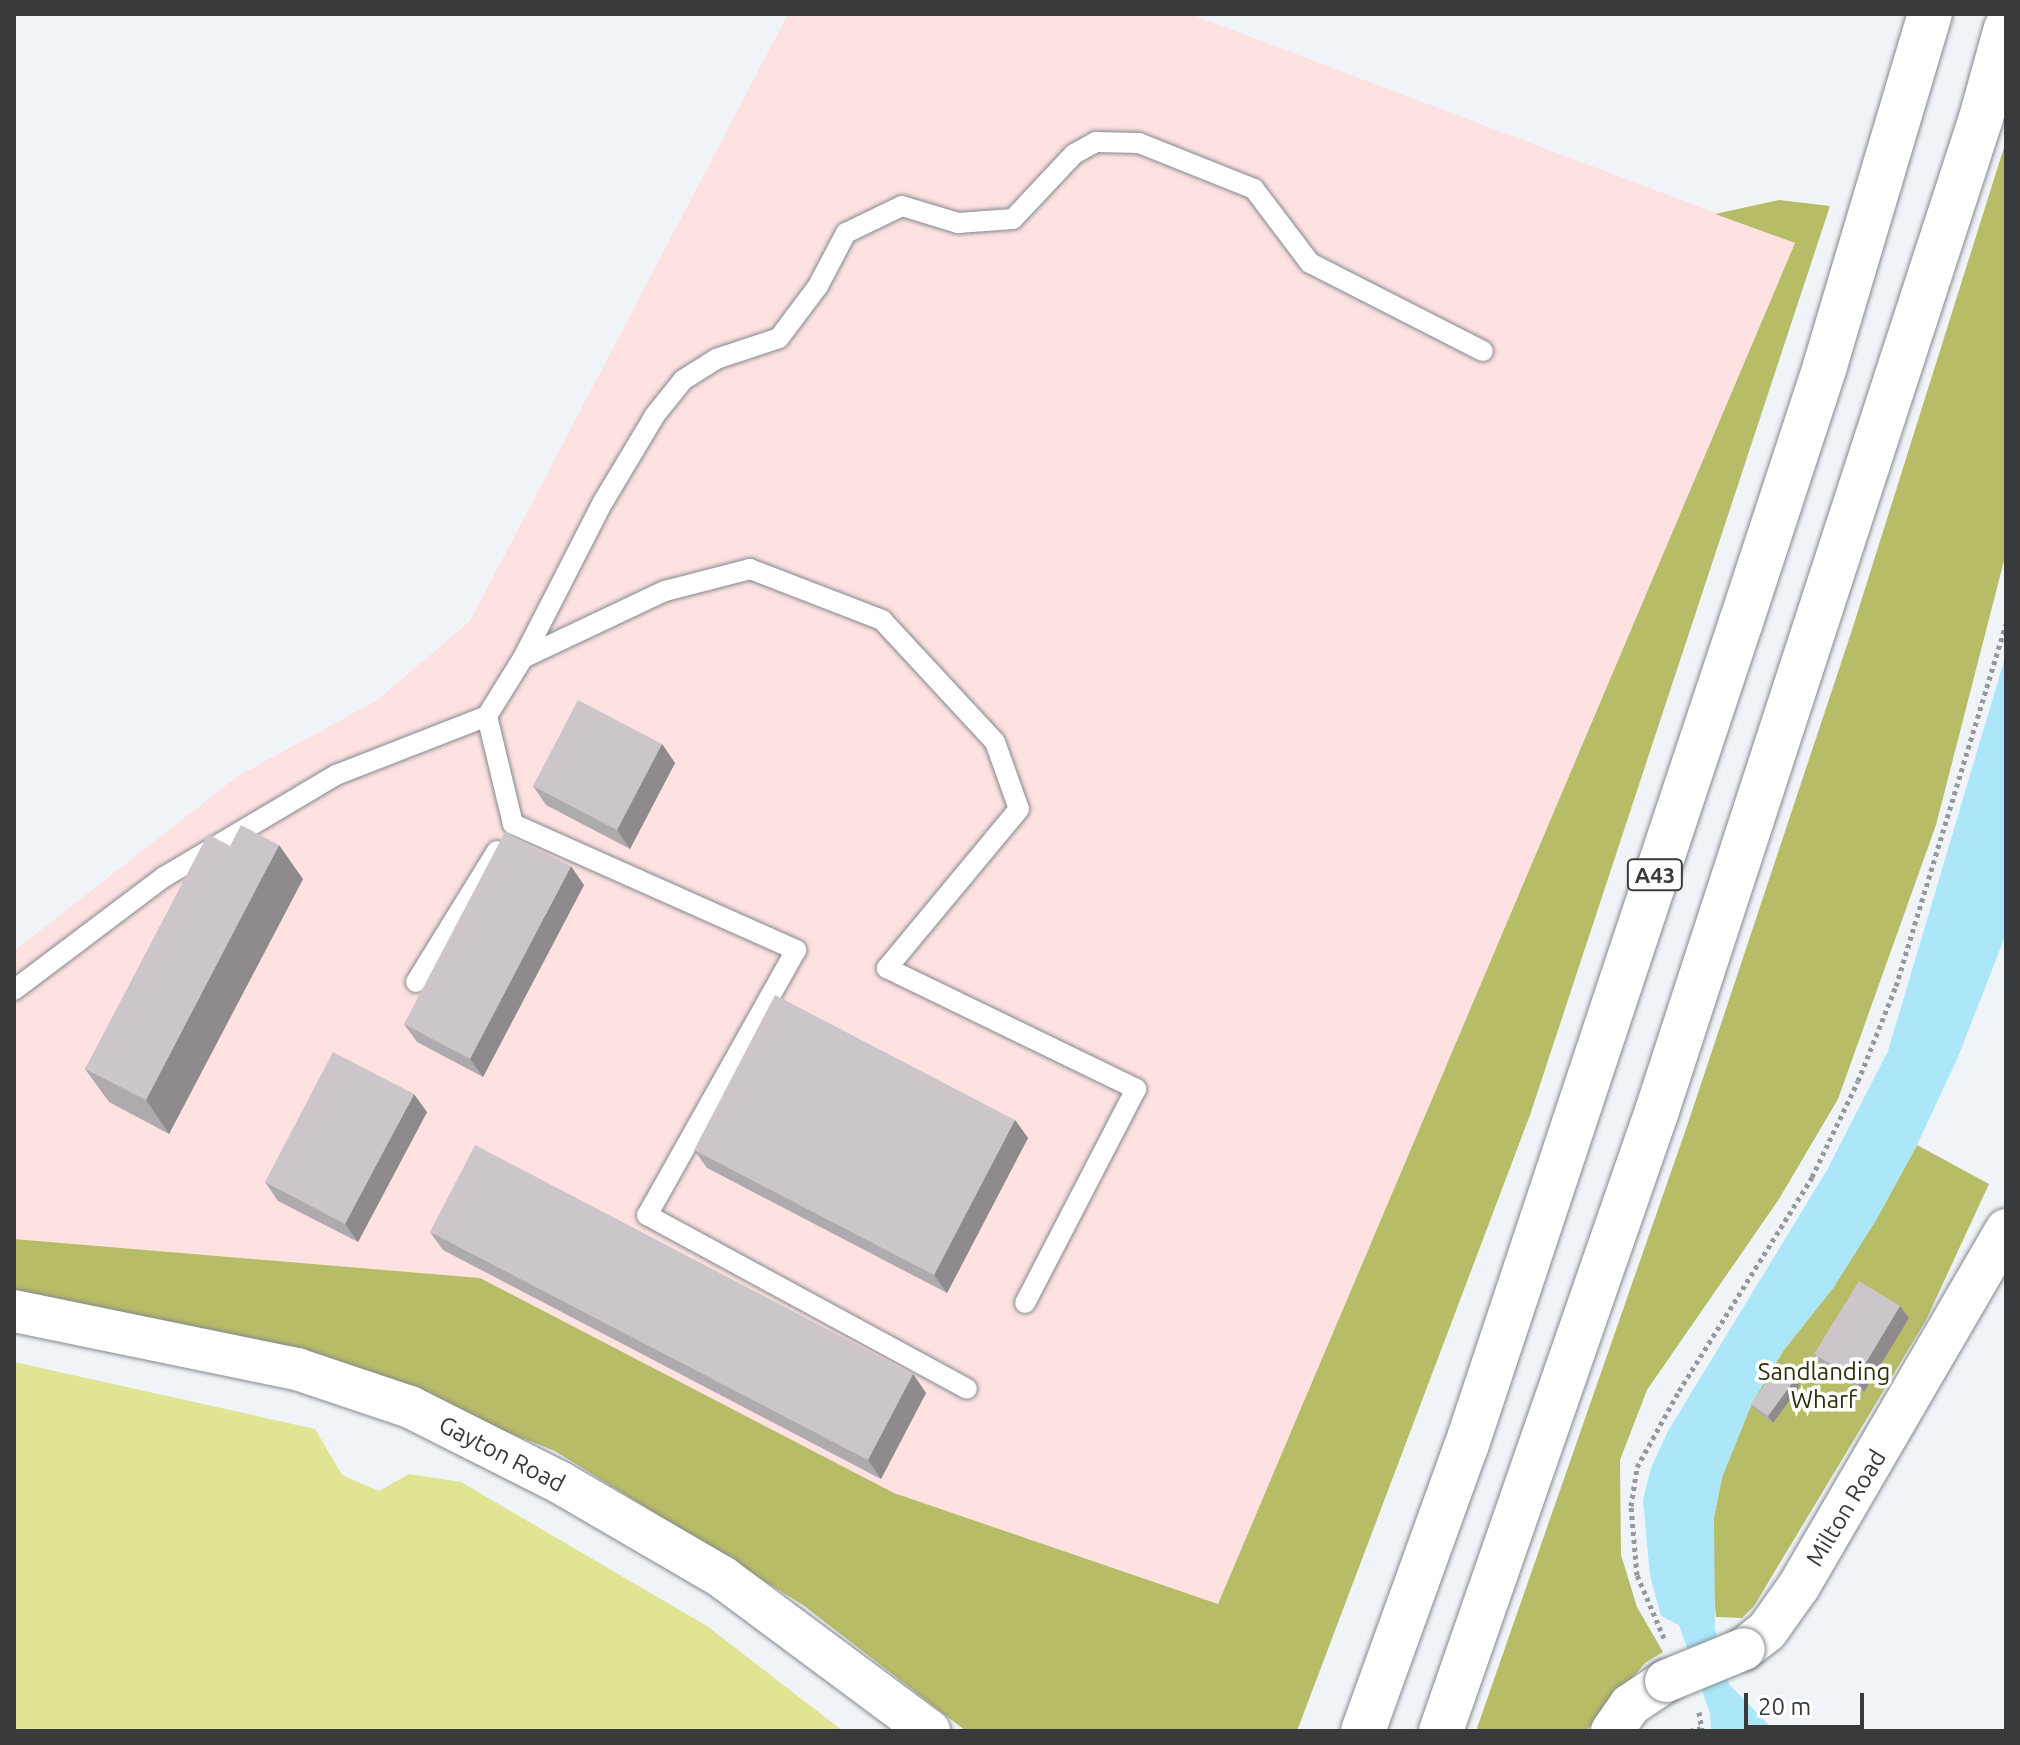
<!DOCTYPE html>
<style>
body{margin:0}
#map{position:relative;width:2020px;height:1745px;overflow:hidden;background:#f0f4f9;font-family:Ubuntu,sans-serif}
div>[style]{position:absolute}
.industrial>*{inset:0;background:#fde2e1}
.green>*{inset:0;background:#dfe593}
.forest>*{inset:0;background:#b7bc67}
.water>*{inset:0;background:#abe6f9}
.path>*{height:5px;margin-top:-2.5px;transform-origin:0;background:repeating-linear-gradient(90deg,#96999c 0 4px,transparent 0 8px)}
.roads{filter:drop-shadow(0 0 2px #84888d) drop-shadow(0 0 2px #84888d)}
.lane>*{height:20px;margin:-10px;padding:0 10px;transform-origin:10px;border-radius:10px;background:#fff}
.street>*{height:42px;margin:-21px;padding:0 21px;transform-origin:21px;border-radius:21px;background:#fff}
.highway>*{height:44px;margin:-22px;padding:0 22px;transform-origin:22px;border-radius:22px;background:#fff}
.bridges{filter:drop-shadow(0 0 2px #84888d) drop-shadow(0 0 2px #84888d)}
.street-bridge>*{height:42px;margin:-21px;padding:0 21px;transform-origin:21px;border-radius:21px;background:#fff}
.wall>*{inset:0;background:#afaaae}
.shaded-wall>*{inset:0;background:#8f8b8d}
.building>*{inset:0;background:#ccc6ca}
span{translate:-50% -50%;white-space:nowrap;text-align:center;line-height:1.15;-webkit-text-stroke:7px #fff;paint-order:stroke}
.shield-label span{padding:2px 6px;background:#fff;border:2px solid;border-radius:6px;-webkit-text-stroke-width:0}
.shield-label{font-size:22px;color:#393a3c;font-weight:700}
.park-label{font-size:24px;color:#2e2f0a}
.street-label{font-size:24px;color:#393a3c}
.frame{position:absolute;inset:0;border:16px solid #393a3c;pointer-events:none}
.scale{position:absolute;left:1744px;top:1693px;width:120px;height:36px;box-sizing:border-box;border:4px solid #393a3c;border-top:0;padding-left:10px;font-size:24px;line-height:28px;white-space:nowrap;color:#393a3c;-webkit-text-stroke:6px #fff;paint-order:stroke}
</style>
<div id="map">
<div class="industrial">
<div style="clip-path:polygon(788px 14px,1190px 14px,1795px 243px,1218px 1604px,894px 1493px,480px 1278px,14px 1239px,14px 951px,238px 776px,376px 701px,470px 621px)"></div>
</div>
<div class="green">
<div style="clip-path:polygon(14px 1362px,315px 1429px,342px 1475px,379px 1491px,409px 1474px,461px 1482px,707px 1626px,843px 1731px,14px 1731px)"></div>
</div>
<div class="forest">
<div style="clip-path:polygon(2006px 141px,2006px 553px,1936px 825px,1838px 1099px,1779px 1199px,1647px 1390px,1620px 1460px,1621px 1555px,1637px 1607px,1663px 1652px,1645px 1663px,1586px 1731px,1476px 1731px,1686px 1129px,1852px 630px)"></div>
<div style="clip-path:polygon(1779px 200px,1830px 206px,1530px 1115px,1297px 1731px,966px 1731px,803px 1605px,555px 1451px,327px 1361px,14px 1293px,14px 1239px,480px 1278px,894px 1493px,1218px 1604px,1795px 243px,1715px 214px)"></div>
<div style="clip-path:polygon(1917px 1145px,1989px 1184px,1926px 1320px,1754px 1606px,1742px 1618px,1716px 1617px,1712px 1569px,1714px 1517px,1722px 1477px,1752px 1403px,1783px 1351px,1833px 1288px,1876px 1220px)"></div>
</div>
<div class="water">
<div style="clip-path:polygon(2006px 654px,2006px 934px,1958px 1057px,1917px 1145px,1876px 1220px,1833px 1288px,1783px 1351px,1752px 1403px,1722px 1477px,1714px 1517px,1715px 1630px,1729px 1684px,1767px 1723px,1771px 1731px,1711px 1731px,1710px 1713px,1679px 1625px,1661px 1616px,1650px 1576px,1643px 1500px,1651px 1468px,1668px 1431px,1827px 1170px,1888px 1051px)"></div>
</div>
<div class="path">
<div style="left:1664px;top:1638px;width:69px;rotate:-113.2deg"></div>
<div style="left:1637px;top:1575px;width:69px;rotate:-95deg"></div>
<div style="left:1631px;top:1506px;width:39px;rotate:-81deg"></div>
<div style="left:1637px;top:1467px;width:87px;rotate:-61.1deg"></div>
<div style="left:1679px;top:1391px;width:252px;rotate:-58.1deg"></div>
<div style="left:1812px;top:1177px;width:106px;rotate:-64.4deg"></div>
<div style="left:1858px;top:1081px;width:102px;rotate:-68.2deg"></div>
<div style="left:1896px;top:986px;width:378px;rotate:-73.1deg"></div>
<div style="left:1699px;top:1712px;width:19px;rotate:81deg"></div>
<div style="left:1690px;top:1731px;width:11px;rotate:-15deg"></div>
</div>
<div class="roads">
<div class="lane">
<div style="left:523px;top:658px;width:175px;rotate:-62.9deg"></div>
<div style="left:603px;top:502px;width:101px;rotate:-59.1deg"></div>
<div style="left:655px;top:415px;width:45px;rotate:-51.3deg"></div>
<div style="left:683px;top:380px;width:39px;rotate:-32deg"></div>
<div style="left:716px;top:359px;width:66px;rotate:-18.4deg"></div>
<div style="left:779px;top:338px;width:65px;rotate:-53.1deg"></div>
<div style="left:818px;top:286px;width:60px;rotate:-62.2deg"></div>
<div style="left:846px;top:233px;width:62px;rotate:-25.7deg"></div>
<div style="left:902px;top:206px;width:59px;rotate:16.9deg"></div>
<div style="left:958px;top:223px;width:55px;rotate:-4.2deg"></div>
<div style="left:1013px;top:219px;width:89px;rotate:-46.8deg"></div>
<div style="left:1074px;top:154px;width:25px;rotate:-29deg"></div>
<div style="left:1096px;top:142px;width:43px;rotate:1.3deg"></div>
<div style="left:1139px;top:143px;width:124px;rotate:21.8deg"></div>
<div style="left:1254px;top:189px;width:93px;rotate:52.9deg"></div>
<div style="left:1310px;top:263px;width:194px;rotate:27deg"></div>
<div style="left:487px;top:716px;width:68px;rotate:-58.2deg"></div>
<div style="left:523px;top:658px;width:157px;rotate:-25.3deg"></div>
<div style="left:665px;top:591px;width:88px;rotate:-14.5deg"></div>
<div style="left:750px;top:569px;width:142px;rotate:21.1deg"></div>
<div style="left:882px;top:620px;width:166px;rotate:47.2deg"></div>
<div style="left:995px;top:742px;width:71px;rotate:70.3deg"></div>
<div style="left:1019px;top:809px;width:207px;rotate:129.7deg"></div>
<div style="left:887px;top:968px;width:277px;rotate:25.9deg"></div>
<div style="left:1136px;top:1089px;width:241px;rotate:117.4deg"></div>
<div style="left:416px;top:982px;width:154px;rotate:-58.3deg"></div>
<div style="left:14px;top:990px;width:188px;rotate:-37deg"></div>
<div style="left:164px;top:877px;width:200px;rotate:-30.7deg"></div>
<div style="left:336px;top:775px;width:162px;rotate:-21.3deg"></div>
<div style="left:487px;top:716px;width:111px;rotate:76.5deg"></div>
<div style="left:513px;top:824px;width:310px;rotate:24deg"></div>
<div style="left:796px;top:950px;width:304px;rotate:119.3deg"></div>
<div style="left:647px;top:1215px;width:364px;rotate:28.5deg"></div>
</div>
<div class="street">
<div style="left:14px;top:1311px;width:289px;rotate:11.6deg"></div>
<div style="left:297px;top:1369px;width:119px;rotate:18.6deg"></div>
<div style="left:410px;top:1407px;width:167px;rotate:26.7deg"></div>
<div style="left:559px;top:1482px;width:189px;rotate:30.2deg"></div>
<div style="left:722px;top:1577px;width:258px;rotate:36.6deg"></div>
<div style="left:1744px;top:1649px;width:29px;rotate:-38deg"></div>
<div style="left:1767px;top:1631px;width:55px;rotate:-54.6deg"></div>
<div style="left:1799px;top:1586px;width:412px;rotate:-59.8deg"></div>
<div style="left:1612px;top:1731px;width:32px;rotate:-55deg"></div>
<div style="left:1630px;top:1705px;width:43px;rotate:-33.7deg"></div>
</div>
<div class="highway">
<div style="left:1363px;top:1731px;width:302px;rotate:-70.1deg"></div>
<div style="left:1466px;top:1447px;width:870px;rotate:-71.57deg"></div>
<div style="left:1741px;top:622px;width:269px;rotate:-71.8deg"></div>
<div style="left:1825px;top:366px;width:367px;rotate:-73.4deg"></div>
<div style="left:1441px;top:1731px;width:657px;rotate:-70.79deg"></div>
<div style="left:1657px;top:1111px;width:1045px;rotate:-71.93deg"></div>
<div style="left:1981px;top:118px;width:93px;rotate:-74.5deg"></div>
</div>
</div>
<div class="bridges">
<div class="street-bridge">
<div style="left:1666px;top:1681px;width:84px;rotate:-22.3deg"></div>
</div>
</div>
<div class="wall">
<div style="clip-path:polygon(662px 744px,675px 763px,630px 849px,546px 805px,533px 786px)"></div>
<div style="clip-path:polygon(230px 846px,303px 879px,169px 1134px,109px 1102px,85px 1069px)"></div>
<div style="clip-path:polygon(584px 885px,483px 1077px,417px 1042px,404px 1024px)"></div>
<div style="clip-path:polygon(427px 1112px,358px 1242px,278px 1201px,265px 1182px)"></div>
<div style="clip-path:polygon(1015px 1120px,1028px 1138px,947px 1293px,707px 1168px,694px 1150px)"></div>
<div style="clip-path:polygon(430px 1232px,913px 1374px,926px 1393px,881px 1479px,443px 1250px)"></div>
<div style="clip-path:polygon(1900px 1306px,1909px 1318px,1864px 1392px,1823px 1367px,1814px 1354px)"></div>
<div style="clip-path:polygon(1800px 1386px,1773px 1423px,1756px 1410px,1751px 1404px)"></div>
</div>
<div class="shaded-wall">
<div style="clip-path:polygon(662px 744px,675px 763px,630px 849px,617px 830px)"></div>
<div style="clip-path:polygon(279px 845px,303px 879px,169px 1134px,146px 1100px)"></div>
<div style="clip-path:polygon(571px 866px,584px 885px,483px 1077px,470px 1059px)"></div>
<div style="clip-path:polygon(414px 1094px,427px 1112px,358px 1242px,345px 1224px)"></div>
<div style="clip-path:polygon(1015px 1120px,1028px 1138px,947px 1293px,934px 1275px)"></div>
<div style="clip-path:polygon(1900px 1306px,1909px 1318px,1864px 1392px,1856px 1379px)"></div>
<div style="clip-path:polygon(913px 1374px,926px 1393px,881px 1479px,868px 1460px)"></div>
<div style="clip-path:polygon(1795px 1379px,1800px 1386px,1773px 1423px,1768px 1416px)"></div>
</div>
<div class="building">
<div style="clip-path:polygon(578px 700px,662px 744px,617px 830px,533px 786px)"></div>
<div style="clip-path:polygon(241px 825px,279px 845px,146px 1100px,85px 1069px,208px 834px,230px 846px)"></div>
<div style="clip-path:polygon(505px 832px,571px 866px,470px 1059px,404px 1024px)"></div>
<div style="clip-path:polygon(775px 995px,1015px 1120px,934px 1275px,694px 1150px)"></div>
<div style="clip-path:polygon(333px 1052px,414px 1094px,345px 1224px,265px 1182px)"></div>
<div style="clip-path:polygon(475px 1145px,913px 1374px,868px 1460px,430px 1232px)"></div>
<div style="clip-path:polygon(1859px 1281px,1900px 1306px,1856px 1379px,1814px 1354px)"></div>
<div style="clip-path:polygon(1778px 1366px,1795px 1379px,1768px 1416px,1751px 1404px)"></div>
</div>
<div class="shield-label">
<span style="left:1655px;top:875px">A43</span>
</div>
<div class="park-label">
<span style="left:1824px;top:1386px">Sandlanding<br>Wharf</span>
</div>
<div class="street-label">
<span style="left:502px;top:1454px;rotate:27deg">Gayton Road</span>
<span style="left:1846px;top:1508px;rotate:-59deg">Milton Road</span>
</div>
<div class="frame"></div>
<div class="scale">20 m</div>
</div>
